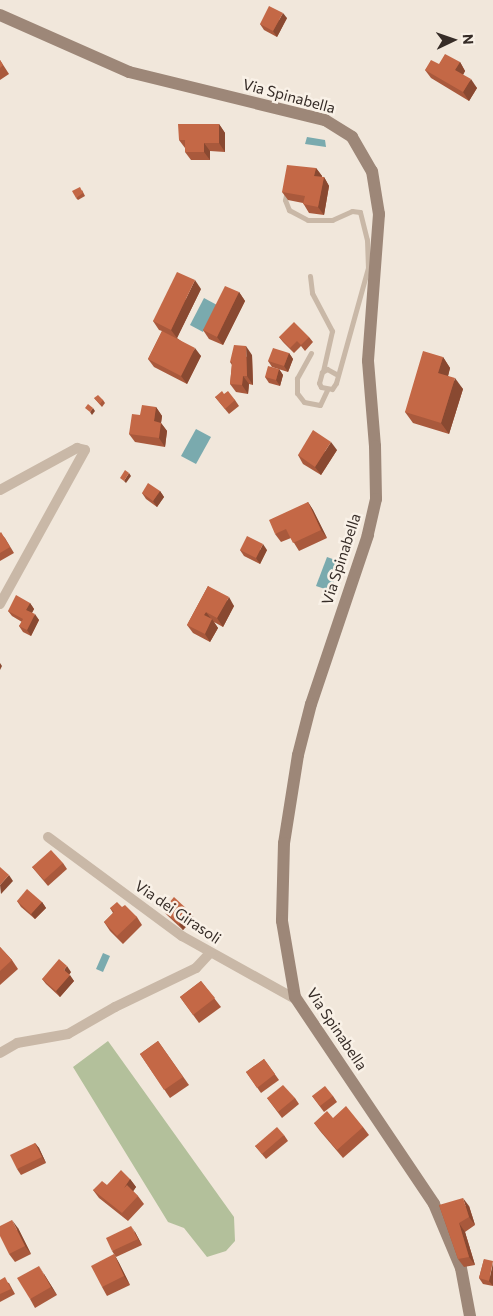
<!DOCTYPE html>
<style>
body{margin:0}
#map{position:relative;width:493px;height:1316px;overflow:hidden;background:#f1e7db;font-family:Commissioner,sans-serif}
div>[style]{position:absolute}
.green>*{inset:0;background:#b3c09b}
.water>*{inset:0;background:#7aaaae}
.lane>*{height:5px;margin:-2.5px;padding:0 2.5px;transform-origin:2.5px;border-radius:2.5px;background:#c9b8a7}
.street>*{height:10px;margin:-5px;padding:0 5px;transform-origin:5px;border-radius:5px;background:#c9b8a7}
.secondary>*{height:12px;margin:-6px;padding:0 6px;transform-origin:6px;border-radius:6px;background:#9d8778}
.wall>*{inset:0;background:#a9593c}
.shaded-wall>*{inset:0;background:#894931}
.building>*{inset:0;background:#c46846}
span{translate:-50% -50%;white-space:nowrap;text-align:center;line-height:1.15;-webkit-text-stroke:5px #f9f1e7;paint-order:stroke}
.street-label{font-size:15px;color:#362c27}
.north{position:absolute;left:428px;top:15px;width:50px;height:50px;-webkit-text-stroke:4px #f9f1e7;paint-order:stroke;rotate:87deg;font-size:14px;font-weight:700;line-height:20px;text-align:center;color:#362c27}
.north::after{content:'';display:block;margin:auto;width:18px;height:22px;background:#362c27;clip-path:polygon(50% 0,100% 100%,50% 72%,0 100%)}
</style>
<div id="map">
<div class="green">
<div style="clip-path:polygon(108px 1041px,234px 1217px,235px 1241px,226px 1251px,207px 1257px,184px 1228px,168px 1222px,73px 1067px)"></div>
</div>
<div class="water">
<div style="clip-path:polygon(307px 137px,325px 140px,326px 147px,305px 144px)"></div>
<div style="clip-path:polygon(204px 298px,217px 305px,203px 332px,190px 325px)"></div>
<div style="clip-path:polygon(196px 429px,211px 437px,196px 464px,181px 456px)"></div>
<div style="clip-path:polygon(327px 557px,341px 562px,331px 591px,316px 586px)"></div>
<div style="clip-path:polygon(103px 953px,110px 956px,103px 972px,96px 969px)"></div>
</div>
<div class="lane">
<div style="left:287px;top:190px;width:10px;rotate:101deg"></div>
<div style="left:285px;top:200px;width:11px;rotate:68deg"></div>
<div style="left:289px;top:210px;width:21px;rotate:28deg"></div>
<div style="left:308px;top:220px;width:24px"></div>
<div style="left:332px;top:220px;width:22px;rotate:-24deg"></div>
<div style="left:352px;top:211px;width:8px;rotate:7deg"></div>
<div style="left:360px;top:212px;width:29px;rotate:76deg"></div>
<div style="left:367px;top:240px;width:28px;rotate:88deg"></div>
<div style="left:310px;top:276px;width:17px;rotate:83deg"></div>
<div style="left:312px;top:293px;width:43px;rotate:62.2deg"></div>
<div style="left:332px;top:331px;width:41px;rotate:102.7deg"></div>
<div style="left:311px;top:353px;width:29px;rotate:119deg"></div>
<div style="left:297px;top:378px;width:15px;rotate:90deg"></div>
<div style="left:297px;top:393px;width:11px;rotate:52deg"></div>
<div style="left:304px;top:402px;width:16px;rotate:11deg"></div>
<div style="left:320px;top:405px;width:17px;rotate:-65deg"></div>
<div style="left:336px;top:374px;width:10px;rotate:-151deg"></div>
<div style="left:327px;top:369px;width:6px;rotate:149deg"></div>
<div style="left:322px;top:372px;width:11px;rotate:105deg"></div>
<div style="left:319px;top:383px;width:4px;rotate:63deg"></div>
<div style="left:321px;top:387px;width:11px;rotate:10deg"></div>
<div style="left:332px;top:389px;width:7px;rotate:-56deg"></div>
<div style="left:336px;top:383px;width:119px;rotate:-74.5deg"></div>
<div style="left:368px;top:268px;width:6px;rotate:-9deg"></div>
</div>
<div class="street">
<div style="left:0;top:490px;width:88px;rotate:-28.6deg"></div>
<div style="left:77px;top:448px;width:8px;rotate:14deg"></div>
<div style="left:85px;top:450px;width:176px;rotate:118.9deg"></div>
<div style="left:48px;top:837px;width:167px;rotate:36.5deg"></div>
<div style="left:182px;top:936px;width:132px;rotate:29.1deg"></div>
<div style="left:0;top:1053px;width:20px;rotate:-30deg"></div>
<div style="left:17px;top:1043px;width:52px;rotate:-10deg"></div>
<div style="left:68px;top:1034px;width:54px;rotate:-29.9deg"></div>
<div style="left:115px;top:1007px;width:90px;rotate:-25.7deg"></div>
<div style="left:196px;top:968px;width:21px;rotate:-47deg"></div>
</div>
<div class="secondary">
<div style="left:0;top:15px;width:141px;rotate:23.8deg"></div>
<div style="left:129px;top:72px;width:202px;rotate:13.8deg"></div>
<div style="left:325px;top:120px;width:32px;rotate:32deg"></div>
<div style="left:352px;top:137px;width:39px;rotate:60deg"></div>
<div style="left:372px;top:171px;width:44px;rotate:80.8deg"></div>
<div style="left:379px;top:214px;width:147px;rotate:94.3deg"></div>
<div style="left:368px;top:361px;width:85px;rotate:85.3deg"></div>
<div style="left:375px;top:446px;width:53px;rotate:88.9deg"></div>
<div style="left:376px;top:499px;width:37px;rotate:103deg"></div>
<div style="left:368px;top:535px;width:178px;rotate:108.6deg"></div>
<div style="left:311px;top:704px;width:53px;rotate:104.3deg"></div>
<div style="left:298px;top:755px;width:89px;rotate:99deg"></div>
<div style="left:284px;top:843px;width:78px;rotate:91.5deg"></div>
<div style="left:282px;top:921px;width:77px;rotate:80.3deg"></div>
<div style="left:295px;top:997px;width:249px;rotate:56.1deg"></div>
<div style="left:434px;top:1204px;width:69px;rotate:67.1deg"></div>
<div style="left:461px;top:1268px;width:49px;rotate:79.4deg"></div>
</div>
<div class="wall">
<div style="clip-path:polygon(287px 18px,277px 37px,264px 30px,260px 24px)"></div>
<div style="clip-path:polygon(0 60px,9px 74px,0 80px)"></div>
<div style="clip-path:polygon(460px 62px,465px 71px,463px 75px,477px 88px,469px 101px,431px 78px,425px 70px,439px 64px)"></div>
<div style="clip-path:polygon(219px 124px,225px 133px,225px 152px,210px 151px,210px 160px,191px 160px,185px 152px,185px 148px,179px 140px)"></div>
<div style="clip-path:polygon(316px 168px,322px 176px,322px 177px,324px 177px,329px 186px,324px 215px,309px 213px,303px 203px,288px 200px,282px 192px)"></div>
<div style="clip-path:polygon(82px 190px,85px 196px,78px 200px,76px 198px)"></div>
<div style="clip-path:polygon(201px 289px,177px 338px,201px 356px,187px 384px,154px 367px,148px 359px,162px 331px,159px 330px,153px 321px)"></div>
<div style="clip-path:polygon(239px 292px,245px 301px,223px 345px,209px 339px,203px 330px)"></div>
<div style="clip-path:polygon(279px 337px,309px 337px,313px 342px,305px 351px,301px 346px,294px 353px,283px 342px)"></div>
<div style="clip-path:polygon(289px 353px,293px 359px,288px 372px,272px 367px,268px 361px)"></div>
<div style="clip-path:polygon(252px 355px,253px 385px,249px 384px,248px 394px,236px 392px,230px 384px,232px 365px,230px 362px)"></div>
<div style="clip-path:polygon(443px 357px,450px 368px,448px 376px,463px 389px,449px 434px,413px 423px,405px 412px)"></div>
<div style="clip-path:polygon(279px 369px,283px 375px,280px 386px,269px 383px,265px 377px)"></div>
<div style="clip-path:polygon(224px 394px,235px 400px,239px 406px,229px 414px,215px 397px)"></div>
<div style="clip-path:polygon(94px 398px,103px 400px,105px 403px,102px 407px)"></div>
<div style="clip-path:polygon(156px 407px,162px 416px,161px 423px,167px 431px,165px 447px,135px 442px,129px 434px,140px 415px)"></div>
<div style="clip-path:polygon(337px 450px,321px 475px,303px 464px,298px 455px)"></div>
<div style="clip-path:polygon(160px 491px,164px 497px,157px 507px,146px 499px,142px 493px)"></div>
<div style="clip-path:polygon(308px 502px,313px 510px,327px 538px,299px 551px,291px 538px,281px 542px,275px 534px)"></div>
<div style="clip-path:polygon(0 533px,5px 538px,14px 553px,0 561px)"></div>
<div style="clip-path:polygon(240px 550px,267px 550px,260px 564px,244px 556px)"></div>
<div style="clip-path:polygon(208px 586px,234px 606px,223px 627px,214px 622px,218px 628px,210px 642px,193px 633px,187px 625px)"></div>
<div style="clip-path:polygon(30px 603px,34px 609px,32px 613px,39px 620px,31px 636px,23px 632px,19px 626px,22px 622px,12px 616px,8px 611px)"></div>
<div style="clip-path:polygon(63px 863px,67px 869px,48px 886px,32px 867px)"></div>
<div style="clip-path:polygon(17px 901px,42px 902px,46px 908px,35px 919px,21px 907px)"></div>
<div style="clip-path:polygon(122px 907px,137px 917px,142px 925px,123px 944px,110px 931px,104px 922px,113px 913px,110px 908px)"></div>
<div style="clip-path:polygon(163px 910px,194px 918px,183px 930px,167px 915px)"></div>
<div style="clip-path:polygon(0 947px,12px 960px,18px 969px,0 985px)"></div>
<div style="clip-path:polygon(71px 972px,69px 975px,74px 981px,60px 997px,46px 984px,42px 979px)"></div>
<div style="clip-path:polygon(201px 981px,221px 1007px,199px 1023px,180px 997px)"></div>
<div style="clip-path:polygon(158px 1041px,189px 1085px,170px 1098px,140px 1054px)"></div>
<div style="clip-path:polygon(264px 1059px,279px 1080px,261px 1093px,246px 1072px)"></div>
<div style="clip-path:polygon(312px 1096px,333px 1096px,337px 1102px,324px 1112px)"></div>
<div style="clip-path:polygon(267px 1098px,295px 1098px,299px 1104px,282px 1118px)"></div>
<div style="clip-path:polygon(333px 1118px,363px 1127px,369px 1135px,343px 1158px,320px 1131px,314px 1123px)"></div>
<div style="clip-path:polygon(284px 1135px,288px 1141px,266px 1159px,255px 1146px)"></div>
<div style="clip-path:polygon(35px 1143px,39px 1148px,46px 1163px,21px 1175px,17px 1169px)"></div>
<div style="clip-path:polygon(130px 1179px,136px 1187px,133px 1191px,138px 1196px,144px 1204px,128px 1221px,99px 1198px,93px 1190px,107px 1185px)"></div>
<div style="clip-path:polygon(439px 1205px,469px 1206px,475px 1225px,465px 1232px,475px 1265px,464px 1267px,458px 1259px)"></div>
<div style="clip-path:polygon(18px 1228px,31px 1254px,15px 1262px,9px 1254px)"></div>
<div style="clip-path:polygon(135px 1232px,142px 1245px,116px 1257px,112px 1251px)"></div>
<div style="clip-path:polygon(114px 1254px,119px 1263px,130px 1285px,107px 1296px,102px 1287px)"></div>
<div style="clip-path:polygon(484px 1259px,493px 1286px,483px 1284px,479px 1278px)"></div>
<div style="clip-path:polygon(44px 1274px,57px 1295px,35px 1308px,30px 1299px)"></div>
<div style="clip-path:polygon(0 1280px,9px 1283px,15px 1294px,0 1302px)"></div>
</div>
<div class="shaded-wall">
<div style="clip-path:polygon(283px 13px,287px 18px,277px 37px,273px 31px)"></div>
<div style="clip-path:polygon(460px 62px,465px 71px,461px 78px,455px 70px)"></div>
<div style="clip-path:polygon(471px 79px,477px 88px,469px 101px,463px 92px)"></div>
<div style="clip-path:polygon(219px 124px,225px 133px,225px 152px,219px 143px)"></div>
<div style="clip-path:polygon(204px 143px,210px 151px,210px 160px,204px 152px)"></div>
<div style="clip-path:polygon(316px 168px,322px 176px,320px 184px,314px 176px)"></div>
<div style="clip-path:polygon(324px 177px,329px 186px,324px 215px,318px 207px)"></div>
<div style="clip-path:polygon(195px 280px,201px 289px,177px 338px,171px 330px)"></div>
<div style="clip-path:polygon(239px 292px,245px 301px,223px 345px,217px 337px)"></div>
<div style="clip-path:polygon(246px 346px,252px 355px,253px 385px,247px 376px)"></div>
<div style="clip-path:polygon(195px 348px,201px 356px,187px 384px,181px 376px)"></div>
<div style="clip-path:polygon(289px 353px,293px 359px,288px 372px,284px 366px)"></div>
<div style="clip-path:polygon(443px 357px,450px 368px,446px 384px,438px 373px)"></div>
<div style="clip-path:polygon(279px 369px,283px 375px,280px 386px,276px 380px)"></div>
<div style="clip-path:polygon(243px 376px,249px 384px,248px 394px,242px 385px)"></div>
<div style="clip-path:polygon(455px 378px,463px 389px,449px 434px,441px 423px)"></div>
<div style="clip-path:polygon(156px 407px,162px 416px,161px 423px,167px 431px,165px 447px,159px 438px,154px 421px)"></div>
<div style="clip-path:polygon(93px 408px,95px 411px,92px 415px,90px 412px)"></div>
<div style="clip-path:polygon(331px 442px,337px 450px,321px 475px,315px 467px)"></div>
<div style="clip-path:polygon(129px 473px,131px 476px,126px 483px,124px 481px)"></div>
<div style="clip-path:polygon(160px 491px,164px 497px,157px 507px,153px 501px)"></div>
<div style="clip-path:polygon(308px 502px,313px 510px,327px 538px,321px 530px)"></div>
<div style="clip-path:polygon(263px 544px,267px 550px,260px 564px,256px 558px)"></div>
<div style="clip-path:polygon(229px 597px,234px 606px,223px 627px,217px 618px)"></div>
<div style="clip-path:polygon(30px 603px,34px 609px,30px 616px,26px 610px)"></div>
<div style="clip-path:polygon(206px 612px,212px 620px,212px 619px,218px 628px,210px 642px,205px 634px,204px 615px)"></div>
<div style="clip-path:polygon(35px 614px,39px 620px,31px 636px,27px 630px)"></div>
<div style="clip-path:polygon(0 663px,2px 666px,0 670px)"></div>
<div style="clip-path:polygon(9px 875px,13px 881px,1px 894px,0 885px)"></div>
<div style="clip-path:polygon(42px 902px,46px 908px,35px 919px,31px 914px)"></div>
<div style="clip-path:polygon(190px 912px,194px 918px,183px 930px,179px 924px)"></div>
<div style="clip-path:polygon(67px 966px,71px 972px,68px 976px,64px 970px)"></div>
<div style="clip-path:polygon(70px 975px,74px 981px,60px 997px,56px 991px)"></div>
<div style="clip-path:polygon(35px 1143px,39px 1148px,46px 1163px,42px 1157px)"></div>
<div style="clip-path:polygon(130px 1179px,136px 1187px,130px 1196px,124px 1188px)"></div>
<div style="clip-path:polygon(463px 1198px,469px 1206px,475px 1225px,469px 1217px)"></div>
<div style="clip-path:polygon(12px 1220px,18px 1228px,31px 1254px,25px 1246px)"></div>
<div style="clip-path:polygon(459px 1223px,465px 1232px,475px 1265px,469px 1257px)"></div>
<div style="clip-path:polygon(131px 1226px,135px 1232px,142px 1245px,138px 1239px)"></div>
<div style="clip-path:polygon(114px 1254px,119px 1263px,130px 1285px,124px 1276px)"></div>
<div style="clip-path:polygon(493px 1263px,493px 1286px,489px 1281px)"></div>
<div style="clip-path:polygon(39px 1266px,44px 1274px,57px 1295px,51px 1287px)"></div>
</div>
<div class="building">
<div style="clip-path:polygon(269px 6px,283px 13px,273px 31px,260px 24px)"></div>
<div style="clip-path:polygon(445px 54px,460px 62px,455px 70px,471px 79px,463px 92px,425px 70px,431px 60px,439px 64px)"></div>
<div style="clip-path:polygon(0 60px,3px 65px,0 68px)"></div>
<div style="clip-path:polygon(178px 124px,219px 124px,219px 143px,204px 143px,204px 152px,185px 152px,185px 140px,179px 140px)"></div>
<div style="clip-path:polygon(287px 165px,316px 168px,314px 176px,324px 177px,318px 207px,303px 204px,305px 196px,282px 192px)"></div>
<div style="clip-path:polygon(80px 187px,83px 193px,76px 198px,72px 191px)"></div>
<div style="clip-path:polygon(177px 272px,195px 280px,171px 330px,153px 321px)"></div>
<div style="clip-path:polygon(225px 286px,239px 292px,217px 337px,203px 330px)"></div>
<div style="clip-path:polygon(294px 322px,309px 337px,301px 345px,297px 341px,290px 348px,279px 337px)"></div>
<div style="clip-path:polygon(162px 331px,195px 348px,181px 376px,148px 359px)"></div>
<div style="clip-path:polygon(234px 345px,246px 346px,247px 376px,243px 376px,242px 385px,230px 384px,232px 362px,230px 362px)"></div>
<div style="clip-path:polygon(273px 348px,289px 353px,284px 366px,268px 361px)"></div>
<div style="clip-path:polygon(423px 351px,443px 357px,438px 373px,455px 378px,441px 423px,405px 412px)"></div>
<div style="clip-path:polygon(268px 366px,279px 369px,276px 380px,265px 377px)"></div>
<div style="clip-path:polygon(222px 391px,224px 394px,228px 391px,235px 400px,225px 409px,215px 397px)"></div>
<div style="clip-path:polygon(98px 395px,103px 400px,100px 404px,94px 398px)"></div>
<div style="clip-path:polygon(88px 404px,93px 408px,90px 412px,85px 408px)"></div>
<div style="clip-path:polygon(142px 405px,156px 407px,154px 421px,161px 423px,159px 438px,129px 434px,132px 414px,140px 415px)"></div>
<div style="clip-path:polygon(313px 430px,331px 442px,315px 467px,298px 455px)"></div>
<div style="clip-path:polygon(125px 470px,129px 473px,124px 481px,120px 478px)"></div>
<div style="clip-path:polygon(148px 483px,160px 491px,153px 501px,142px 493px)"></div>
<div style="clip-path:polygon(308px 502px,321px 530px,293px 543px,286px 529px,275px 534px,269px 520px)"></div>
<div style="clip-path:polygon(1px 532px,10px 547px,0 553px,0 533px)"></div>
<div style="clip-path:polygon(247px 536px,263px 544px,256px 558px,240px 550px)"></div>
<div style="clip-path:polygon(208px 586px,229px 597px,217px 618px,206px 612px,204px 615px,212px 619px,205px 634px,187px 625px)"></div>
<div style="clip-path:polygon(16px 595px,30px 603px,26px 610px,35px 614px,27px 630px,19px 626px,23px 619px,8px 611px)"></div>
<div style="clip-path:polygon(51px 850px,63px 863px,44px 880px,32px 867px)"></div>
<div style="clip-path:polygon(0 867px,9px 875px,0 885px)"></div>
<div style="clip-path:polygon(27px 889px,42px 902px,31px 914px,17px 901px)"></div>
<div style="clip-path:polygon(174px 897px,190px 912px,179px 924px,163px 910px)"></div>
<div style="clip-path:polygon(117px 902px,122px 907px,125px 905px,137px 917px,117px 936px,104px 922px,114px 912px,110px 908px)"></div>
<div style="clip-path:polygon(0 947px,12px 960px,0 971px)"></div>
<div style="clip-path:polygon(59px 959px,67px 966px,64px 970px,70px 975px,56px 991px,42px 979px)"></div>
<div style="clip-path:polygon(201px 981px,215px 998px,193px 1015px,180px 997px)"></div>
<div style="clip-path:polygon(158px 1041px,183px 1077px,164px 1090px,140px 1054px)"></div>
<div style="clip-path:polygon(264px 1059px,275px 1074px,257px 1088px,246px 1072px)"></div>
<div style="clip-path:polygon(283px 1085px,295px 1098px,278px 1112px,267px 1098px)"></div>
<div style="clip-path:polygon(325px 1086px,333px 1096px,320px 1106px,312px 1096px)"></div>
<div style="clip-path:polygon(346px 1106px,363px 1127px,337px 1150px,314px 1123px,327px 1111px,333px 1118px)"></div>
<div style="clip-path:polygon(277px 1127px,284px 1135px,262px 1154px,255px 1146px)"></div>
<div style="clip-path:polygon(35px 1143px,42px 1157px,17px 1169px,10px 1155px)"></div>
<div style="clip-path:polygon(121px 1170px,130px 1179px,124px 1188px,127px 1185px,138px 1196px,122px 1213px,93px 1190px,102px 1181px,107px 1185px)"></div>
<div style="clip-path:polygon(463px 1198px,469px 1217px,459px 1223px,469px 1257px,458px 1259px,439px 1205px)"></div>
<div style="clip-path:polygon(12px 1220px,25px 1246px,9px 1254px,0 1236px,0 1226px)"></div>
<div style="clip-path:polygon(131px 1226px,138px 1239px,112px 1251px,106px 1238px)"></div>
<div style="clip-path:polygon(114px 1254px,124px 1276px,102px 1287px,91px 1266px)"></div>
<div style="clip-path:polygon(484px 1259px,493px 1261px,489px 1281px,479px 1278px)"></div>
<div style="clip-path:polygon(39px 1266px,51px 1287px,30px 1299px,17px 1278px)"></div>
<div style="clip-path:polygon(5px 1277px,11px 1289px,0 1294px,0 1280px)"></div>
</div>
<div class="street-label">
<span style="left:289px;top:96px;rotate:15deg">Via Spinabella</span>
<span style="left:341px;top:559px;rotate:-72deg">Via Spinabella</span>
<span style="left:178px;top:912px;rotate:34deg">Via dei Girasoli</span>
<span style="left:337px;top:1029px;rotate:56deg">Via Spinabella</span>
</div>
<div class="north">N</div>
</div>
